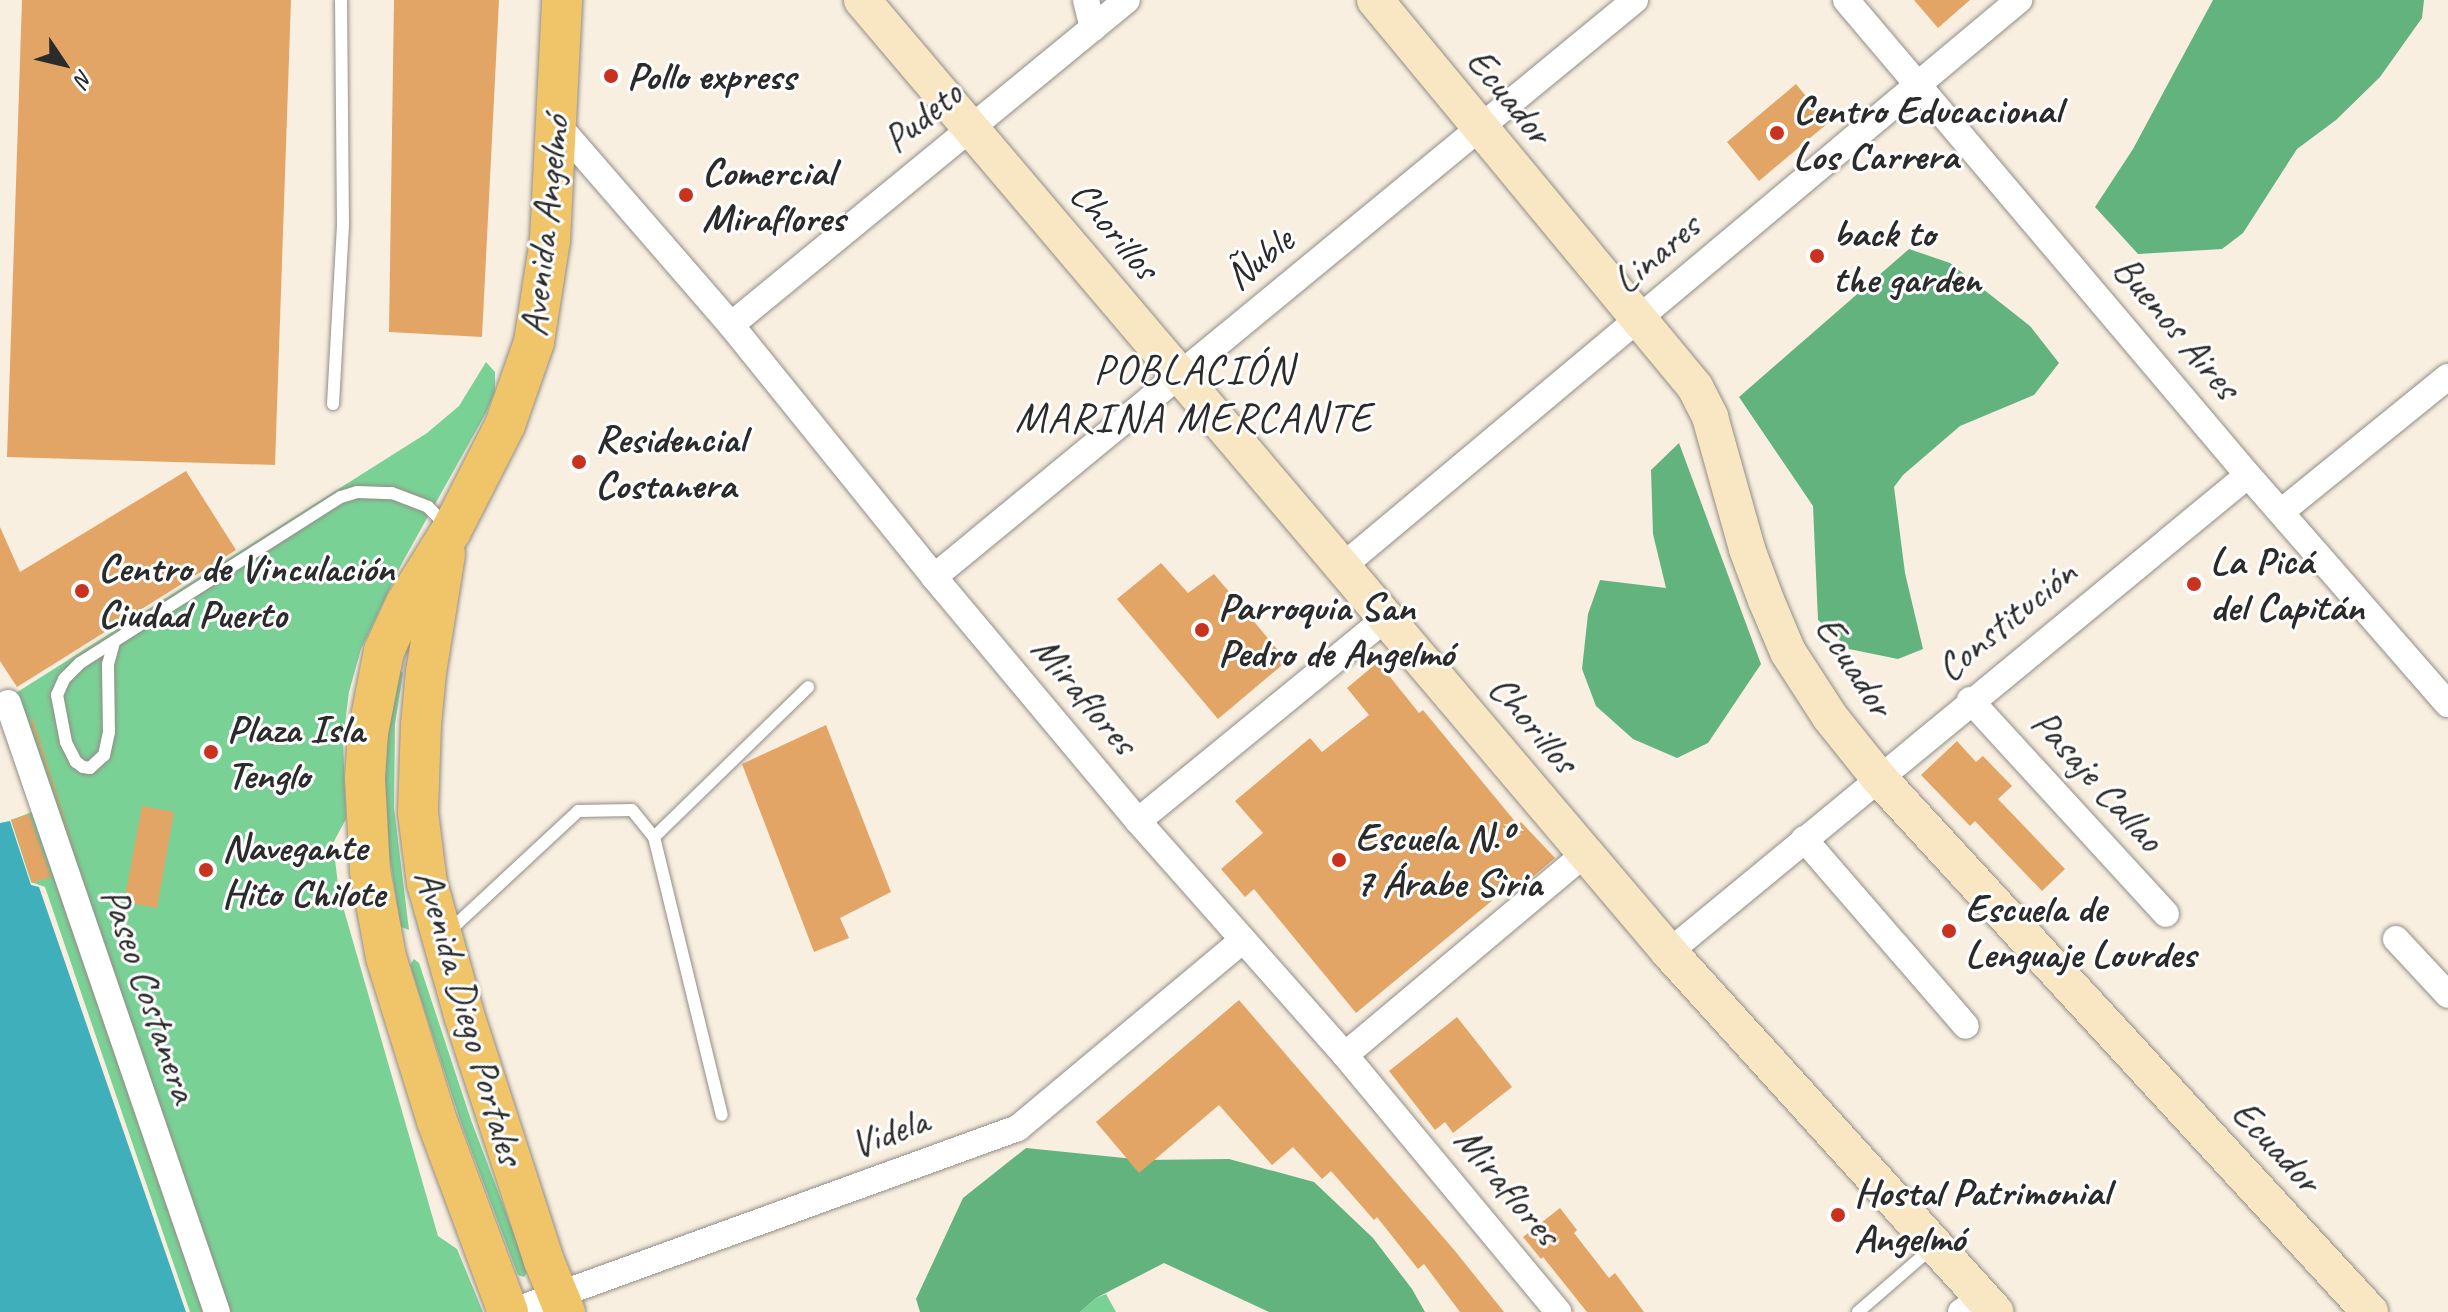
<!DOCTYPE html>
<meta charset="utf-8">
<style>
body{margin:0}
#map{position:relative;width:2448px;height:1312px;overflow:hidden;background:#f8efe0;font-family:Caveat,sans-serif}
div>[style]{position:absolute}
.green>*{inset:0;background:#7ad196}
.forest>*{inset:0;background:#63b37f}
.water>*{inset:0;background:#3fafbb}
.building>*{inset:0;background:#e3a566}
.roads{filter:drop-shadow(0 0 2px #928d86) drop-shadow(0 0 2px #928d86)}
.lane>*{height:12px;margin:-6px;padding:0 6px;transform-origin:6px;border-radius:6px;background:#fff}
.street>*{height:26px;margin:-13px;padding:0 13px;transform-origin:13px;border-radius:13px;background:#fff}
.secondary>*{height:36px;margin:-18px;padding:0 18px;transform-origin:18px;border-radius:18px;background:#f9e7c3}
.primary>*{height:40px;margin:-20px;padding:0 20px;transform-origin:20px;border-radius:20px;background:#f0c469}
.dots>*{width:22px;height:22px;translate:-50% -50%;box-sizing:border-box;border:4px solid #fff;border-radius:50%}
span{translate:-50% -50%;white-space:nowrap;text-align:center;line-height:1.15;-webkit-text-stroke:6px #fff;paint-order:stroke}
.poi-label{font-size:40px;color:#2b2b2b;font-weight:700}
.left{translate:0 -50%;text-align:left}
.street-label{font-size:40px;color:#2b2b2b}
.neighbourhood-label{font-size:42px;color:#2b2b2b;letter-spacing:2px}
.north{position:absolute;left:24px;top:24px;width:80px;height:80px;-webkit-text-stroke:6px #fff;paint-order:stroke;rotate:125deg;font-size:22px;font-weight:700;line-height:32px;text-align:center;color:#2b2b2b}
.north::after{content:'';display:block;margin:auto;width:28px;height:36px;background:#2b2b2b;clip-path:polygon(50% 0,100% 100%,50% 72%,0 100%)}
</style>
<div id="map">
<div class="green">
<div style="clip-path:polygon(486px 362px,495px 372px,495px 391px,486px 413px,402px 563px,361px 649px,349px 692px,343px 739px,346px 819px,333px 843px,339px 893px,438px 1236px,457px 1249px,483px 1312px,190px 1312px,45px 887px,31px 882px,11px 820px,32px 812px,0 703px,427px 433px,459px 406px)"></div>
<div style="clip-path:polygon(398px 669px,403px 673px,395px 724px,394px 808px,409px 930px,401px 927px,385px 829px,384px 762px)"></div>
<div style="clip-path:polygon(414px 959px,419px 963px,471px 1120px,528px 1271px,524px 1277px,518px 1275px,461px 1123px,410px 965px)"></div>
<div style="clip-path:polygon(1106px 1294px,1116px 1312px,1080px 1312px,1096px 1298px)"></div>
</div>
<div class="forest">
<div style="clip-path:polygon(2213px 0,2424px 0,2422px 18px,2380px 77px,2336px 120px,2297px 149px,2243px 233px,2222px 249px,2138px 254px,2095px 207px,2133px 149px)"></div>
<div style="clip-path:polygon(1909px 249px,1950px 263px,2030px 326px,2059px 363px,2034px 395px,1960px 426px,1903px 475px,1894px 487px,1905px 573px,1923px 649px,1898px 659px,1849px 649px,1818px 620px,1813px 506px,1739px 397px)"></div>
<div style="clip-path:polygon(1679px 443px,1761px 664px,1708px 743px,1677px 758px,1633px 739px,1596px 706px,1582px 669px,1588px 614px,1600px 580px,1666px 588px,1653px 534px,1651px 470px)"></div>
<div style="clip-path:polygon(1026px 1148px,1144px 1160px,1229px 1159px,1314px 1182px,1373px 1238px,1412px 1289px,1425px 1312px,1269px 1312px,1164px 1263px,1096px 1298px,1080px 1312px,920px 1312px,916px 1299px,963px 1198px)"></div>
</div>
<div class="water">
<div style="clip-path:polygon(10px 821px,31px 885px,39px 887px,186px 1312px,0 1312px,0 823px)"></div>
</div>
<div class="building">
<div style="clip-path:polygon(22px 0,291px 0,275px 465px,7px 457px)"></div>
<div style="clip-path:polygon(394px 0,499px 0,482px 337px,389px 332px)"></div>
<div style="clip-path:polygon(1914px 0,1970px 0,1938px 28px)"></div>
<div style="clip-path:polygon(1796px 84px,1828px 123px,1759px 181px,1727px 142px)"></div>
<div style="clip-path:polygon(186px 471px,236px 550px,17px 687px,0 661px,0 527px,20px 572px)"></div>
<div style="clip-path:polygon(1161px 563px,1188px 593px,1214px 574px,1287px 661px,1218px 719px,1117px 599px)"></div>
<div style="clip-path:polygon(1378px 662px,1419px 713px,1423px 710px,1518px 825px,1521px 822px,1555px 858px,1516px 891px,1511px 885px,1356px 1013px,1254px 889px,1245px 897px,1221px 869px,1263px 833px,1235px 801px,1310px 738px,1322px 752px,1369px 715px,1347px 688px)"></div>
<div style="clip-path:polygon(30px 719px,33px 719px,81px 867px)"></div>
<div style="clip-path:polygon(826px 725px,891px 892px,840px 918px,849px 938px,814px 952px,742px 764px)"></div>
<div style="clip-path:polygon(1957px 741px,1976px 762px,1983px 756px,2012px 786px,1998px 799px,2065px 869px,2042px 891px,1975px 821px,1970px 826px,1921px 775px)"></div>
<div style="clip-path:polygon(142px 806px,174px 812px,157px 908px,124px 902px)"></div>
<div style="clip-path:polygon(29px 814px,51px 877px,32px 883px,11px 820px)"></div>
<div style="clip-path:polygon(1239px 1000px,1455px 1251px,1504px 1312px,1460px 1312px,1424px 1264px,1418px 1269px,1377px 1217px,1374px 1220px,1331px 1171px,1322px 1179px,1293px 1147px,1272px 1165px,1219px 1105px,1139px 1173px,1096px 1122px)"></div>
<div style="clip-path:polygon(1457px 1017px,1512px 1087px,1453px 1133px,1445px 1122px,1435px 1130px,1389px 1071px)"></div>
<div style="clip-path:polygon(1560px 1208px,1577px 1230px,1574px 1233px,1609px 1278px,1615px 1273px,1644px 1312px,1587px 1312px,1543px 1257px,1541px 1259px,1523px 1237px)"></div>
</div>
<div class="roads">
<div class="lane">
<div style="left:333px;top:404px;width:178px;rotate:-86.8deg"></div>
<div style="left:343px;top:226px;width:226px;rotate:-90.5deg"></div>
<div style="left:114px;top:642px;width:23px;rotate:105deg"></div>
<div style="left:108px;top:664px;width:68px;rotate:89.2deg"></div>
<div style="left:109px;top:732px;width:24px;rotate:102deg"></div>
<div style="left:104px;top:755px;width:19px;rotate:137deg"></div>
<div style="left:90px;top:768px;width:7px;rotate:-172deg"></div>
<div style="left:83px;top:767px;width:9px;rotate:-144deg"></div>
<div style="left:76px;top:762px;width:22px;rotate:-117deg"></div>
<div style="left:66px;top:742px;width:48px;rotate:-100.8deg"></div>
<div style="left:57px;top:695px;width:17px;rotate:-66deg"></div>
<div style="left:64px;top:679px;width:23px;rotate:-45deg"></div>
<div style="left:80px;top:663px;width:309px;rotate:-32.5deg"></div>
<div style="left:341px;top:497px;width:17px;rotate:-17deg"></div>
<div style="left:357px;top:492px;width:35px;rotate:2deg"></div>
<div style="left:392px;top:493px;width:39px;rotate:21deg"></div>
<div style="left:428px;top:507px;width:25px;rotate:45deg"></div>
<div style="left:654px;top:837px;width:215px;rotate:-44.2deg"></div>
<div style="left:448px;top:932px;width:178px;rotate:-42.9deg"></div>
<div style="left:578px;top:811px;width:54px;rotate:-1.1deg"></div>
<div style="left:632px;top:810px;width:35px;rotate:51deg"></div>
<div style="left:654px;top:837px;width:286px;rotate:76.3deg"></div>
<div style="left:1858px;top:1312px;width:98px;rotate:-40.9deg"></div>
</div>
<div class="street">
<div style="left:1086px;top:0;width:29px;rotate:76deg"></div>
<div style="left:1846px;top:0;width:622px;rotate:49.76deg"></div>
<div style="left:2248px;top:475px;width:304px;rotate:48.9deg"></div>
<div style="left:557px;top:124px;width:266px;rotate:49.1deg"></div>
<div style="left:731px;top:325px;width:324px;rotate:51.1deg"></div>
<div style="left:934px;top:577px;width:318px;rotate:50.1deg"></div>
<div style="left:1138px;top:821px;width:312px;rotate:48.5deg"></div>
<div style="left:1345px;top:1055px;width:334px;rotate:50.3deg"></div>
<div style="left:731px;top:325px;width:512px;rotate:-39.38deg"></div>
<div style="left:2281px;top:512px;width:215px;rotate:-39deg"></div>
<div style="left:1343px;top:566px;width:882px;rotate:-39.94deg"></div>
<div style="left:934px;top:577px;width:908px;rotate:-39.46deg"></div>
<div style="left:1970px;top:700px;width:290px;rotate:47.5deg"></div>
<div style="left:8px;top:703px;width:644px;rotate:71.06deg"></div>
<div style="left:1138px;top:821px;width:320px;rotate:-39.3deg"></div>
<div style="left:1804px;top:839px;width:247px;rotate:49.1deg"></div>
<div style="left:2396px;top:939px;width:76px;rotate:47.1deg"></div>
<div style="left:1669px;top:952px;width:750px;rotate:-39.48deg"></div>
<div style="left:1345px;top:1055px;width:314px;rotate:-40deg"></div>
<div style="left:511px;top:1312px;width:539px;rotate:-19.95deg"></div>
<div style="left:1018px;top:1128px;width:293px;rotate:-39.9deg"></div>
<div style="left:1961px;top:1312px;width:25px;rotate:-34deg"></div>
</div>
<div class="secondary">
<div style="left:862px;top:0;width:1248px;rotate:49.71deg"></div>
<div style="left:1669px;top:952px;width:486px;rotate:47.8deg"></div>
<div style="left:1375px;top:0;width:502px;rotate:50.41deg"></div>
<div style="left:1695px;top:387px;width:34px;rotate:63deg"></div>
<div style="left:1710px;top:417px;width:137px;rotate:74.3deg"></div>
<div style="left:1747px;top:549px;width:54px;rotate:69.6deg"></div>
<div style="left:1766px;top:600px;width:56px;rotate:67.1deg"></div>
<div style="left:1788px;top:652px;width:77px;rotate:57.1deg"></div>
<div style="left:1830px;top:717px;width:77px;rotate:51.3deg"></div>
<div style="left:1878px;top:777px;width:727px;rotate:47.4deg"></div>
</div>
<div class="primary">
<div style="left:445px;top:554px;width:120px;rotate:99.1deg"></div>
<div style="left:426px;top:672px;width:53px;rotate:95.4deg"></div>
<div style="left:421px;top:725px;width:88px;rotate:92deg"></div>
<div style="left:418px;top:813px;width:71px;rotate:82.7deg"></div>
<div style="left:427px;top:883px;width:140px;rotate:74.3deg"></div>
<div style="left:465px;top:1018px;width:256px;rotate:72deg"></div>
<div style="left:544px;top:1261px;width:55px;rotate:67.6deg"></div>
<div style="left:508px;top:1312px;width:204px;rotate:-110.4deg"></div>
<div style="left:437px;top:1121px;width:172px;rotate:-107.3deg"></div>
<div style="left:386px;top:957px;width:87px;rotate:-100.5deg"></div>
<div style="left:370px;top:871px;width:93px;rotate:-93.1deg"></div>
<div style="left:365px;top:778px;width:45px;rotate:-86.2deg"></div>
<div style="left:368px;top:733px;width:84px;rotate:-79deg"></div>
<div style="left:384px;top:651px;width:53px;rotate:-65.4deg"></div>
<div style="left:406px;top:603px;width:85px;rotate:-58deg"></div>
<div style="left:451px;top:531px;width:119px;rotate:-63deg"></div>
<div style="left:505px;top:425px;width:88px;rotate:-70.7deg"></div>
<div style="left:534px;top:342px;width:103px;rotate:-81.1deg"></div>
<div style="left:550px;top:240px;width:240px;rotate:-87.1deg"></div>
</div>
</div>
<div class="dots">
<div style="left:611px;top:76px;background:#c8321e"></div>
<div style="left:1777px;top:133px;background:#c8321e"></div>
<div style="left:686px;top:195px;background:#c8321e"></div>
<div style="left:1817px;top:256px;background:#c8321e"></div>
<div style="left:579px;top:462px;background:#c8321e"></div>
<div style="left:2194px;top:584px;background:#c8321e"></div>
<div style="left:82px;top:591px;background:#c8321e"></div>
<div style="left:1202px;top:630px;background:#c8321e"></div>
<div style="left:211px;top:752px;background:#c8321e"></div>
<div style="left:1339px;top:860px;background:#c8321e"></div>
<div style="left:206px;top:870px;background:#c8321e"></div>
<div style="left:1949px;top:931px;background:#c8321e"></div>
<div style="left:1838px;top:1215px;background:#c8321e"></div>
</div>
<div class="poi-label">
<span class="left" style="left:627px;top:76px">Pollo express</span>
<span class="left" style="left:1793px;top:133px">Centro Educacional<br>Los Carrera</span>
<span class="left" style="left:702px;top:195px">Comercial<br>Miraflores</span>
<span class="left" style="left:1833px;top:256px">back to<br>the garden</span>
<span class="left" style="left:595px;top:462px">Residencial<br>Costanera</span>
<span class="left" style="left:2210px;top:584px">La Picá<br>del Capitán</span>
<span class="left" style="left:98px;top:591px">Centro de Vinculación<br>Ciudad Puerto</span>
<span class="left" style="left:1218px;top:630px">Parroquia San<br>Pedro de Angelmó</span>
<span class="left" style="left:227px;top:752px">Plaza Isla<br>Tenglo</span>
<span class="left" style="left:1355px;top:860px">Escuela N.º<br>7 Árabe Siria</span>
<span class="left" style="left:222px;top:870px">Navegante<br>Hito Chilote</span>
<span class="left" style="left:1965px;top:931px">Escuela de<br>Lenguaje Lourdes</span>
<span class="left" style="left:1854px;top:1215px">Hostal Patrimonial<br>Angelmó</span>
</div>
<div class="street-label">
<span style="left:1510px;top:96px;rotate:51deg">Ecuador</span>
<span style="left:922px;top:116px;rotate:-39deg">Pudeto</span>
<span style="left:544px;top:226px;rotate:-84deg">Avenida Angelmó</span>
<span style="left:1115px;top:230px;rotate:50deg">Chorillos</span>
<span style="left:1656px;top:253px;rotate:-40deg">Linares</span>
<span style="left:1259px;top:258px;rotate:-39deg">Ñuble</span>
<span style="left:2177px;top:327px;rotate:50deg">Buenos Aires</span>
<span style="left:2006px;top:620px;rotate:-39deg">Constitución</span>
<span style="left:1855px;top:666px;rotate:57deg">Ecuador</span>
<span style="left:1085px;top:695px;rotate:50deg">Miraflores</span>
<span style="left:1534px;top:724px;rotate:50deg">Chorillos</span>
<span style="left:2098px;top:780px;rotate:48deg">Pasaje Callao</span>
<span style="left:150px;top:995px;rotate:71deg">Paseo Costanera</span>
<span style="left:470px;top:1017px;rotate:74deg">Avenida Diego Portales</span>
<span style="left:889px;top:1132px;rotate:-20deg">Videla</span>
<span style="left:2277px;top:1146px;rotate:47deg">Ecuador</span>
<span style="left:1508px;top:1186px;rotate:50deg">Miraflores</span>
</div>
<div class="neighbourhood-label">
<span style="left:1194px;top:394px">POBLACIÓN<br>MARINA MERCANTE</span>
</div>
<div class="north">N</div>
</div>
